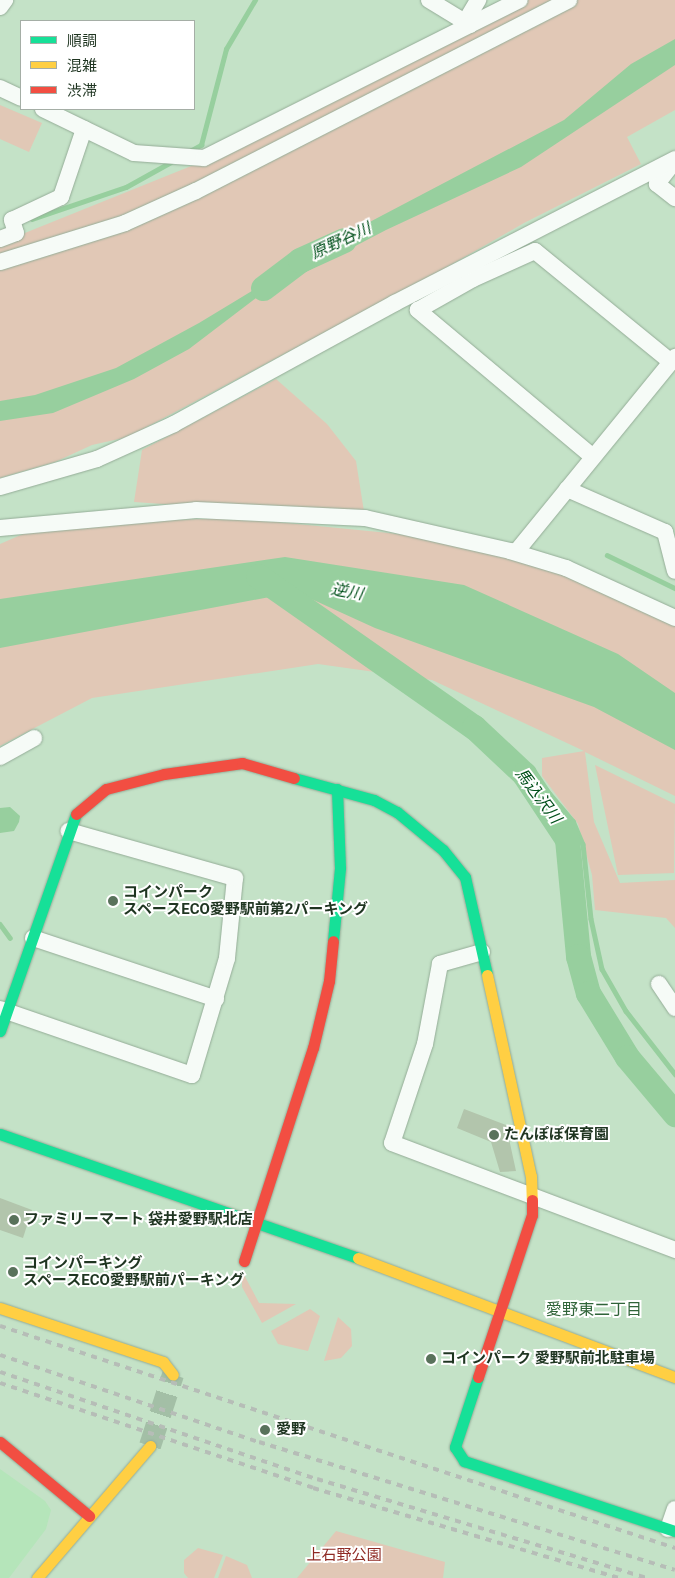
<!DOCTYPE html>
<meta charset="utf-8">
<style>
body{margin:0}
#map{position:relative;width:675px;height:1578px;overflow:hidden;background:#c4e2c7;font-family:Roboto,"Noto Sans JP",sans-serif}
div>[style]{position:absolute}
.built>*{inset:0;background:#b5e5ba}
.green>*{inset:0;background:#e1c8b6}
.water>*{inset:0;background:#97cf9e}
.stream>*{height:4.5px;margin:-2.25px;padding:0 2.25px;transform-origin:2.25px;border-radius:2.25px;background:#97cf9e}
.river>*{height:25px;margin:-12.5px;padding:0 12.5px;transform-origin:12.5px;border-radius:12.5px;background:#97cf9e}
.building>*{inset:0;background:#b2c5ac}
.secondary-tunnel>*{height:22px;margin-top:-11px;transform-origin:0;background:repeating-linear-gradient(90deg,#a3bfa6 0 22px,transparent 0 33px)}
.roads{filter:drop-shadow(0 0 1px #94ac97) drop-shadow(0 0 1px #94ac97)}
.street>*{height:16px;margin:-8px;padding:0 8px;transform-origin:8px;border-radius:8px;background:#f6fbf7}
.fast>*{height:11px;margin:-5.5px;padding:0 5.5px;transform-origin:5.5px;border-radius:5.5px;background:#16e098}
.slow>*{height:11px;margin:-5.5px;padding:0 5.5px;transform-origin:5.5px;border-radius:5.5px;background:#ffcf43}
.jam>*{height:11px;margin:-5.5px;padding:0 5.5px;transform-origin:5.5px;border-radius:5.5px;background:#f24e42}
.rail>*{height:4px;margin-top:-2px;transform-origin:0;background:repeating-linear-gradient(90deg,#b6bdb7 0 6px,transparent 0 12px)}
.dots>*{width:14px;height:14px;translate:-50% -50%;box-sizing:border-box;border:2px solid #fff;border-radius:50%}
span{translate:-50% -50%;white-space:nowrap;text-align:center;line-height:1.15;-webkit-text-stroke:4px #fff;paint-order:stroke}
.poi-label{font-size:15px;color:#1f3521;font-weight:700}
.left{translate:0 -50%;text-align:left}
.park-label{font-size:15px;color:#8f2a24}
.water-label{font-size:16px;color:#00501a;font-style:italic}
.neighbourhood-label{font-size:16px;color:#306439}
.legend{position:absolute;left:20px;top:20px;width:175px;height:90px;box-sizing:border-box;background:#fff;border:1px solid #a5aea6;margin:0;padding:6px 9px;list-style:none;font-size:15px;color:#1f3521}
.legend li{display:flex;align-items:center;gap:10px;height:25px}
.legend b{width:25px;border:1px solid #a5aea6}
</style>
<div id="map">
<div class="built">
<div style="clip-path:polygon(0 1469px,45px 1501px,51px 1510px,46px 1529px,9px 1578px,0 1578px)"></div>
</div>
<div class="green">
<div style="clip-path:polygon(520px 0,675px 0,675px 110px,627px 137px,641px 164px,524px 223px,435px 274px,128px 437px,92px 445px,55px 462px,0 478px,0 243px,221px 154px)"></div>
<div style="clip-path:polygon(0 105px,42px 123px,29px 152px,0 139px)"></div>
<div style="clip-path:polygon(276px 379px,327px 424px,356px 461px,365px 518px,134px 502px,142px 450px)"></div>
<div style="clip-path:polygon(235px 518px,399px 534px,506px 555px,551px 568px,675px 620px,675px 796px,585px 752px,594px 822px,620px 883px,675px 880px,675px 928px,666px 918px,595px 910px,592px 875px,578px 824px,542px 776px,542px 758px,584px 751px,432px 680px,318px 664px,92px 698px,0 746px,0 544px,46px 524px)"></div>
<div style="clip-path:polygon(595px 765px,675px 804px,674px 873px,618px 875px)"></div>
<div style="clip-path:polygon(242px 1271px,259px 1303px,296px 1304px,262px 1323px,242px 1287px)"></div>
<div style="clip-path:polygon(310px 1309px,320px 1316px,308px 1351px,278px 1344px,271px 1331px)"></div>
<div style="clip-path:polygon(338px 1317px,351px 1329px,352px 1346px,341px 1358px,324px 1361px)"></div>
<div style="clip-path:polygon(336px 1531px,445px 1562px,443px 1578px,297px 1578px)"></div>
<div style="clip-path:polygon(198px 1548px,223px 1555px,214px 1578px,188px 1578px,184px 1573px,184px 1560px)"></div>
<div style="clip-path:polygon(226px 1556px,247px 1565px,252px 1578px,218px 1578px)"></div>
</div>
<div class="water">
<div style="clip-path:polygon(675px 39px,675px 65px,521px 167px,386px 230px,256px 298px,189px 349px,134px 379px,53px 413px,0 421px,0 401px,35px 395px,116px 368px,199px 323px,343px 236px,564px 120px,631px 64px)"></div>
<div style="clip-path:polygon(285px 557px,464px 585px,618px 654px,675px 693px,675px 750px,594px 707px,375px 628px,296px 592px,0 648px,0 599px)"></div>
<div style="clip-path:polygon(10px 807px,20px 816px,19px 822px,14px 831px,0 833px,0 808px)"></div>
</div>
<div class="stream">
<div style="left:190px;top:151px;width:13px;rotate:-29deg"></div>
<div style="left:201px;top:145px;width:99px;rotate:-75.4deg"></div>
<div style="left:226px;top:49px;width:57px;rotate:-59.4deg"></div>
<div style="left:32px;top:219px;width:99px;rotate:-18.8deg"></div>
<div style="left:126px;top:187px;width:54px;rotate:-29deg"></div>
<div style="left:607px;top:555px;width:76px;rotate:25.9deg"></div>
<div style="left:496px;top:748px;width:62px;rotate:39.1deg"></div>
<div style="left:544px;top:787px;width:45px;rotate:49.5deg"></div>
<div style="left:573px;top:821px;width:25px;rotate:67deg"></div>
<div style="left:583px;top:844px;width:75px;rotate:83.9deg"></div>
<div style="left:591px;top:919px;width:51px;rotate:77.6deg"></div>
<div style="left:602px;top:969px;width:48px;rotate:60.3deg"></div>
<div style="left:626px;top:1011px;width:80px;rotate:52.1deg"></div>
<div style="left:0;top:924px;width:17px;rotate:54deg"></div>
</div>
<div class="river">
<div style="left:263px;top:288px;width:46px;rotate:-37.1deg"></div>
<div style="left:300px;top:260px;width:48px;rotate:-24.4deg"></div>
<div style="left:258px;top:576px;width:264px;rotate:35deg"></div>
<div style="left:474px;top:727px;width:69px;rotate:43.2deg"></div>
<div style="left:524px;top:774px;width:78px;rotate:56.5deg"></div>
<div style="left:567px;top:839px;width:118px;rotate:84.6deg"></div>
<div style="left:578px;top:956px;width:38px;rotate:75deg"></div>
<div style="left:588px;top:993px;width:75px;rotate:58.6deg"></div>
<div style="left:627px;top:1057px;width:75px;rotate:49.9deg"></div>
</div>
<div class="building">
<div style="clip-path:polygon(464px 1109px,506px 1125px,516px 1171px,500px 1172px,491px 1142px,457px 1128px)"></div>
<div style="clip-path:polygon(0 1198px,32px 1210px,23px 1238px,0 1230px)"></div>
</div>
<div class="secondary-tunnel">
<div style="left:150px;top:1446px;width:75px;rotate:-72.1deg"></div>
</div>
<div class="roads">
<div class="street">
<div style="left:429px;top:0;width:48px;rotate:31.4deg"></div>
<div style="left:0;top:7px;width:9px;rotate:-54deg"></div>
<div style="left:465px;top:22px;width:26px;rotate:-59deg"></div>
<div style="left:0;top:88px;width:23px;rotate:25deg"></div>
<div style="left:43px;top:109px;width:101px;rotate:25.8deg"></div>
<div style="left:134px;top:153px;width:70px;rotate:4.1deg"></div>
<div style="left:204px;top:158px;width:353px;rotate:-26.6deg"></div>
<div style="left:674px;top:162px;width:28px;rotate:128deg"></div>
<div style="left:657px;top:184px;width:23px;rotate:38deg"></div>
<div style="left:0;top:239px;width:17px;rotate:-21deg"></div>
<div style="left:16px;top:233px;width:14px;rotate:-107deg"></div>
<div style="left:12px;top:220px;width:54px;rotate:-25.1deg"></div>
<div style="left:61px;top:197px;width:72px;rotate:-71.3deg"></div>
<div style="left:0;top:262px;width:131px;rotate:-17.3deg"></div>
<div style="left:125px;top:223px;width:78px;rotate:-24.3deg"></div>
<div style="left:196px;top:191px;width:419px;rotate:-27.1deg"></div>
<div style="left:593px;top:457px;width:229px;rotate:-140deg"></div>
<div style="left:418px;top:310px;width:63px;rotate:-29.4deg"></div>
<div style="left:473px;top:279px;width:68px;rotate:-24.3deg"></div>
<div style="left:535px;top:251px;width:176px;rotate:39.2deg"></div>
<div style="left:0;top:487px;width:101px;rotate:-16.1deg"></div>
<div style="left:97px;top:459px;width:85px;rotate:-24.4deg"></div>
<div style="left:174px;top:424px;width:252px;rotate:-28.7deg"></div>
<div style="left:395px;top:303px;width:315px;rotate:-27.2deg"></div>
<div style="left:567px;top:489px;width:107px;rotate:23.7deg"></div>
<div style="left:665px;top:532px;width:40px;rotate:75.6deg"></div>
<div style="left:0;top:528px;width:197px;rotate:-5.2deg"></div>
<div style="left:196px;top:510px;width:169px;rotate:2.7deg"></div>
<div style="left:365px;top:518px;width:149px;rotate:12.8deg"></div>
<div style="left:510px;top:551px;width:59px;rotate:16.9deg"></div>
<div style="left:566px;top:568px;width:120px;rotate:24.6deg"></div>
<div style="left:516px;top:552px;width:252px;rotate:-50.8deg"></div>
<div style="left:0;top:757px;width:39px;rotate:-29deg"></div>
<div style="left:33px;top:938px;width:193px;rotate:18.4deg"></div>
<div style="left:482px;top:952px;width:44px;rotate:164.1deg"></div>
<div style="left:440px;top:964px;width:81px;rotate:100.6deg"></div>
<div style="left:425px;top:1044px;width:104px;rotate:108.4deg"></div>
<div style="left:392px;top:1143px;width:303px;rotate:20.7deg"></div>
<div style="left:659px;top:984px;width:29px;rotate:56deg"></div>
<div style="left:0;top:1009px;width:203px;rotate:19deg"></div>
<div style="left:192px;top:1075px;width:122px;rotate:-73.3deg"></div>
<div style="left:227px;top:958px;width:80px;rotate:-84.3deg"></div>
<div style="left:235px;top:878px;width:173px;rotate:-164.2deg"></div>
<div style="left:668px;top:1529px;width:21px;rotate:-71deg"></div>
</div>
<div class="fast">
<div style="left:294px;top:778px;width:83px;rotate:15.4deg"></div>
<div style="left:374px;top:800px;width:26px;rotate:28deg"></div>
<div style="left:397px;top:812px;width:60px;rotate:39.6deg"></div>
<div style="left:443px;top:850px;width:35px;rotate:51deg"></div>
<div style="left:465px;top:877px;width:100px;rotate:77.3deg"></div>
<div style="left:333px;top:941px;width:73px;rotate:-84.5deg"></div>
<div style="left:340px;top:868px;width:79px;rotate:-92.2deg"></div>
<div style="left:0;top:1031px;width:230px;rotate:-70.7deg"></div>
<div style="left:0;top:1134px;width:379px;rotate:19.1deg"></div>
<div style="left:478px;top:1377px;width:74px;rotate:108.2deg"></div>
<div style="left:455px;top:1447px;width:17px;rotate:57deg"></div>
<div style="left:464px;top:1461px;width:222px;rotate:18.4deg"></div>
</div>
<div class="slow">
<div style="left:487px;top:975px;width:206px;rotate:77.7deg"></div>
<div style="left:531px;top:1176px;width:24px;rotate:88deg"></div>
<div style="left:358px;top:1258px;width:339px;rotate:20.6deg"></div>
<div style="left:0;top:1308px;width:172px;rotate:18.3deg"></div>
<div style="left:163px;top:1362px;width:16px;rotate:52deg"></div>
<div style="left:37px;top:1578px;width:174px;rotate:-49.4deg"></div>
</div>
<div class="jam">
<div style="left:76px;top:814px;width:39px;rotate:-40deg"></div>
<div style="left:106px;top:789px;width:60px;rotate:-14.5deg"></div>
<div style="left:164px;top:774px;width:79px;rotate:-8deg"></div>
<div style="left:242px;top:763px;width:54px;rotate:16.1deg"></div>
<div style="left:244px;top:1261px;width:224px;rotate:-72.1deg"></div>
<div style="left:313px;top:1048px;width:69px;rotate:-76.6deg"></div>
<div style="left:329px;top:981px;width:40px;rotate:-84.3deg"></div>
<div style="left:478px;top:1377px;width:171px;rotate:-71.6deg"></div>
<div style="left:532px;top:1215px;width:15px;rotate:-90deg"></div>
<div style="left:0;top:1442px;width:116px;rotate:39.7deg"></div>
</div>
</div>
<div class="rail">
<div style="left:0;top:1326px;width:711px;rotate:18.21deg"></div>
<div style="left:0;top:1355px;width:273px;rotate:18.6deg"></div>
<div style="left:259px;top:1442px;width:435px;rotate:17.1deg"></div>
<div style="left:0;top:1372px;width:335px;rotate:18.7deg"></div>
<div style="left:317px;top:1479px;width:345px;rotate:16.7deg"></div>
<div style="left:0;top:1383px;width:330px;rotate:18.5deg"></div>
<div style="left:313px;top:1488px;width:318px;rotate:16.4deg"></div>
</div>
<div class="dots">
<div style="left:113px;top:901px;background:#59725b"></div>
<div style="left:494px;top:1135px;background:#59725b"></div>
<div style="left:14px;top:1220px;background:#59725b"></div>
<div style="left:13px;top:1272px;background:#59725b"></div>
<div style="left:431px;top:1359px;background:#59725b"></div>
<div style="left:265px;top:1430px;background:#59725b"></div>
</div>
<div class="poi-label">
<span class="left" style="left:123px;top:901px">コインパーク<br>スペースECO愛野駅前第2パーキング</span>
<span class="left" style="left:504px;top:1135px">たんぽぽ保育園</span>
<span class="left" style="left:24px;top:1220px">ファミリーマート 袋井愛野駅北店</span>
<span class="left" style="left:23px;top:1272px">コインパーキング<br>スペースECO愛野駅前パーキング</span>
<span class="left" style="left:441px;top:1359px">コインパーク 愛野駅前北駐車場</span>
<span class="left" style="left:276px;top:1430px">愛野</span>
</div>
<div class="park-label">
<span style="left:344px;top:1556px">上石野公園</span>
</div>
<div class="water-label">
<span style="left:341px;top:241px;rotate:-25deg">原野谷川</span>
<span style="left:347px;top:592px;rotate:10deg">逆川</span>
<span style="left:538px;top:796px;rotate:53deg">馬込沢川</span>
</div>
<div class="neighbourhood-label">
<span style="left:594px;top:1310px">愛野東二丁目</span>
</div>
<ul class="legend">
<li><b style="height:6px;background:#16e098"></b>順調</li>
<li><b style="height:6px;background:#ffcf43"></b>混雑</li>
<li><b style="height:6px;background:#f24e42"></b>渋滞</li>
</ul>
</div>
